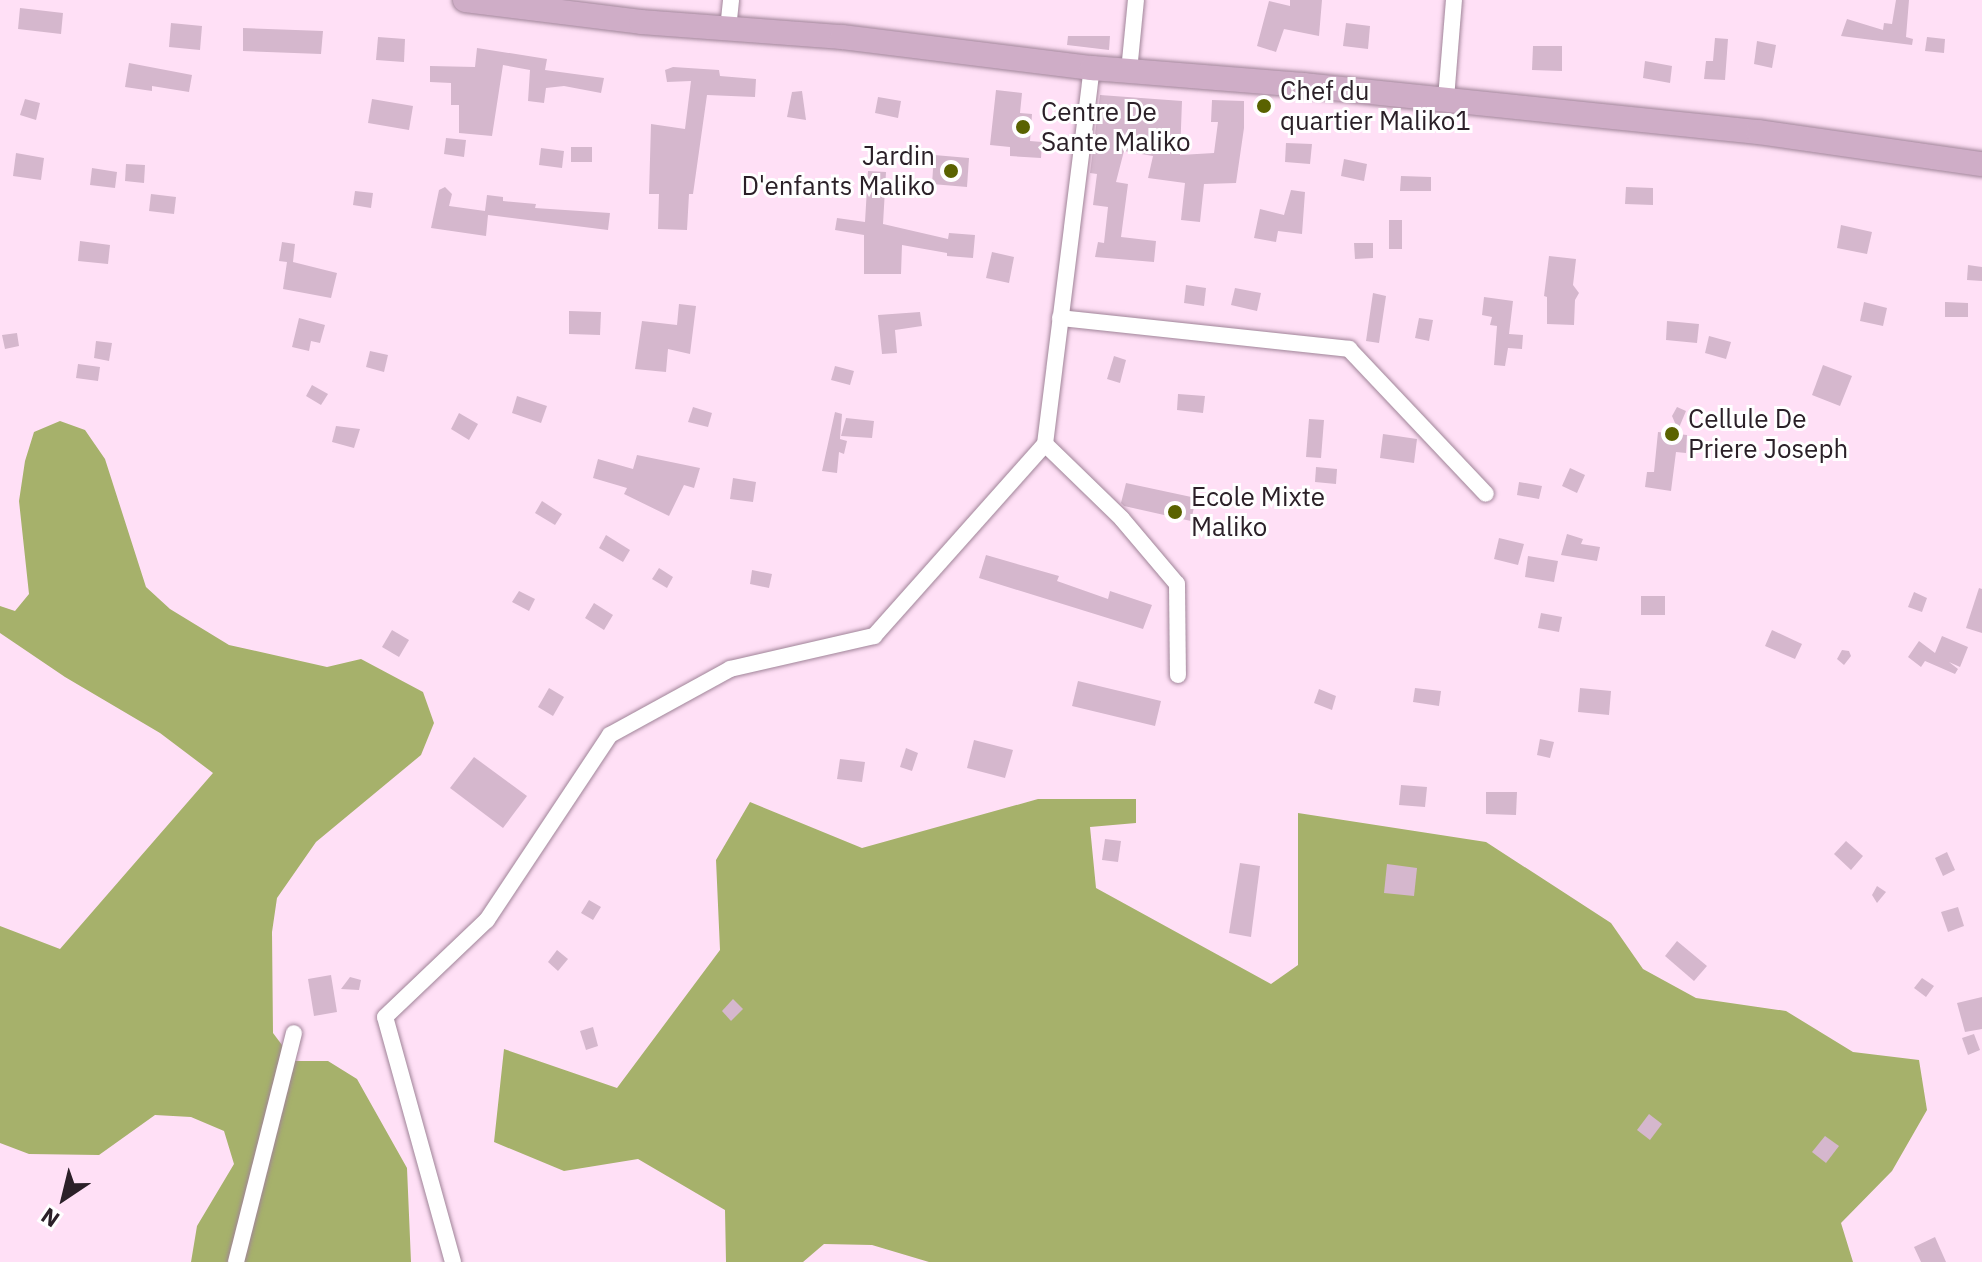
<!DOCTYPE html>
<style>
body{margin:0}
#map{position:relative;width:1982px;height:1262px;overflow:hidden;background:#ffe0f6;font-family:"IBM Plex Sans",sans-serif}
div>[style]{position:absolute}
.forest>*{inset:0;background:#a6b16b}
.building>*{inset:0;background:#d5b7cd}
.roads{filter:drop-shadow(0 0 2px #a08498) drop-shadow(0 0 2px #a08498)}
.minor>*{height:16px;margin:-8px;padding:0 8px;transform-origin:8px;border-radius:8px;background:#fff}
.primary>*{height:24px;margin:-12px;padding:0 12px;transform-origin:12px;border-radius:12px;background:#cfadc7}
.dots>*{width:22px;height:22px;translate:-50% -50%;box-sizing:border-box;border:4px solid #fff;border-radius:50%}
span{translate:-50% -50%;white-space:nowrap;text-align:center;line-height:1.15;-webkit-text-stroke:6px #fff;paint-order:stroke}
.poi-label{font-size:26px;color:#2b2028}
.left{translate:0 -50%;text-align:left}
.right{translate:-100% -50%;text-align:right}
.north{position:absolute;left:24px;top:1158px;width:80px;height:80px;-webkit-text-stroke:6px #fff;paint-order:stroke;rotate:215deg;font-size:22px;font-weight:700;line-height:32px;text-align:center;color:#2b2028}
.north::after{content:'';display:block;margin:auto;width:28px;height:36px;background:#2b2028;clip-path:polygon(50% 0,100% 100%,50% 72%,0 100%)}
</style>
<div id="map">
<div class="forest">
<div style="clip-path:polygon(60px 421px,85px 430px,105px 459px,146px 587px,170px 609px,229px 645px,327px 667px,361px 659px,423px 692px,434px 723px,421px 755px,316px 842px,277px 898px,272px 932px,273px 1033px,294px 1061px,328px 1061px,357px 1079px,407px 1168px,411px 1262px,191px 1262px,197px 1226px,234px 1164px,224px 1131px,191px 1117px,155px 1115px,99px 1155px,29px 1154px,0 1143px,0 926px,60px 949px,213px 773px,160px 733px,65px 677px,0 633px,0 606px,15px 611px,29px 594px,19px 501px,25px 461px,34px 432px)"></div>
<div style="clip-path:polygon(1038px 799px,1136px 799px,1136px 823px,1090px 827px,1096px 888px,1271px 984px,1298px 965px,1298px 813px,1486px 842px,1611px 923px,1643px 969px,1696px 998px,1786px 1011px,1853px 1052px,1919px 1060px,1927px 1110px,1892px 1171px,1841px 1223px,1853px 1262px,929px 1262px,872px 1245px,824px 1244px,803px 1262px,726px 1262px,725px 1210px,638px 1159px,564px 1171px,494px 1142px,504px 1049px,617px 1088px,720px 950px,716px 860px,750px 802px,862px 848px)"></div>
</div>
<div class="building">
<div style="clip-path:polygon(1290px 0,1322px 0,1319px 36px,1284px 29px,1276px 52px,1257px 46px,1269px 1px,1290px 6px)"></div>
<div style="clip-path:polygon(1896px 0,1909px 0,1906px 37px,1913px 39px,1912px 45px,1841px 36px,1847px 19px,1883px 30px,1884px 23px,1892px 24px)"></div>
<div style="clip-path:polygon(20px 8px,63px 13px,61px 34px,18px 29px)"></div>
<div style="clip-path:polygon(171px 23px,202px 26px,200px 50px,169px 47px)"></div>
<div style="clip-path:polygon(1346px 23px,1370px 26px,1368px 49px,1343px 46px)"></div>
<div style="clip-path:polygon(243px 28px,323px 31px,321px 54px,243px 51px)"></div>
<div style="clip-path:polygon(1068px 36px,1110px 36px,1109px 50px,1067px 45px)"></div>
<div style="clip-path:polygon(378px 37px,405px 39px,404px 62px,376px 60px)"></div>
<div style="clip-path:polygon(1927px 37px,1945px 39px,1944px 53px,1925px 51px)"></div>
<div style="clip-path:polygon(1715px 38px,1728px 39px,1725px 80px,1704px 79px,1706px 61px,1713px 61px)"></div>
<div style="clip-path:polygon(1757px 41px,1776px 45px,1772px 68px,1754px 64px)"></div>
<div style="clip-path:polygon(1533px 46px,1562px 46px,1562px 71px,1532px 70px)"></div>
<div style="clip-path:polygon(477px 48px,547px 59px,545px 70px,604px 78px,601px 93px,564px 86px,546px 88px,544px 103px,528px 101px,530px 70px,503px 65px,492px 136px,459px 133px,459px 105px,451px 105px,451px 83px,430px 82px,430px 66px,475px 67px)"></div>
<div style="clip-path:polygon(1645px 61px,1672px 66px,1670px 83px,1643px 78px)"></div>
<div style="clip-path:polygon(129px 63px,192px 75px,189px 92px,152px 86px,152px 91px,125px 87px)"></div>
<div style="clip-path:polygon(673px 67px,719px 70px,720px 76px,756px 79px,755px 97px,707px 95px,693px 194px,689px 194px,687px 230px,658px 229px,659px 194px,649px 194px,651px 124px,685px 129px,691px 81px,667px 82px,665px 70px)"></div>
<div style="clip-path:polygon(996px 90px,1022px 93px,1020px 113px,1032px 114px,1030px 141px,1042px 142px,1041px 158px,1010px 156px,1010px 147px,990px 145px)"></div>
<div style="clip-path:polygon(802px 91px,806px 120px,787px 117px,792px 92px)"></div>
<div style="clip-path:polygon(1100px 95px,1182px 101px,1180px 155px,1214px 153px,1218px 122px,1211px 122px,1212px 100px,1244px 101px,1244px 128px,1236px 183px,1204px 184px,1200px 222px,1181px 220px,1185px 183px,1148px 178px,1153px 156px,1124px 151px,1116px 182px,1128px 184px,1121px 237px,1156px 241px,1154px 262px,1095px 257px,1098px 242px,1104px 243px,1108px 207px,1093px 205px,1097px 174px,1090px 173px)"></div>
<div style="clip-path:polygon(878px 97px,901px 101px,898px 118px,875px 113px)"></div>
<div style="clip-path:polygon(25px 99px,40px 103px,36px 120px,20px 115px)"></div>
<div style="clip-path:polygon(372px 99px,413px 106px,409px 130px,368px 123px)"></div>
<div style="clip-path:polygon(446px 138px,466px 140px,464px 157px,444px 154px)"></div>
<div style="clip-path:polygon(1286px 143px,1312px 144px,1310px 164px,1285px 162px)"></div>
<div style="clip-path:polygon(571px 147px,592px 147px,592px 162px,571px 162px)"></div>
<div style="clip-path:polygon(541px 148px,564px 151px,562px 168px,539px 165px)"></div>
<div style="clip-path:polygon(16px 153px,44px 158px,41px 180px,13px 176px)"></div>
<div style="clip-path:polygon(934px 155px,969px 158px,967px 187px,932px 184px)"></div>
<div style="clip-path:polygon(1344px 159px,1367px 164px,1364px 181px,1341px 176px)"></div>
<div style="clip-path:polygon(126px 164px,145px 165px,144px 183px,125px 181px)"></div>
<div style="clip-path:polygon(92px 168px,117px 172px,115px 188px,90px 185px)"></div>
<div style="clip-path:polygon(868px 171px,886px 172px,883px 224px,948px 239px,949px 233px,975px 235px,973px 258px,947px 256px,947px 253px,902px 245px,901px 274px,864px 274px,864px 235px,835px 230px,837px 218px,865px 222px)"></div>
<div style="clip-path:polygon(1401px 176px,1431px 177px,1431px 191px,1400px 191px)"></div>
<div style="clip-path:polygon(445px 187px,452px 194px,449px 206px,485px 211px,487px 195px,503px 197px,503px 201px,536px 204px,535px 208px,610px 213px,608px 230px,488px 215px,486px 236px,431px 228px,439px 190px)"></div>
<div style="clip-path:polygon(1626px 187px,1653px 188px,1653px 205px,1625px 204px)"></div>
<div style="clip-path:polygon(1291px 190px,1305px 192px,1302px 234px,1278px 231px,1276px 242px,1254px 238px,1260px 209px,1284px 215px)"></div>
<div style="clip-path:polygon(355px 191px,373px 193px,371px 208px,353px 205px)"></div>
<div style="clip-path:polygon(151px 194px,176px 197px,174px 214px,149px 211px)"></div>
<div style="clip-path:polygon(1389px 220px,1402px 220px,1402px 249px,1389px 249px)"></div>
<div style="clip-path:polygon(1841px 225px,1872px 232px,1867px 254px,1837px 248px)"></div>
<div style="clip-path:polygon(80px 241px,110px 245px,108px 264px,78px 261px)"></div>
<div style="clip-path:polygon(282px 242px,295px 244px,293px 262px,337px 273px,331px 298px,283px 289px,287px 262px,279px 261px)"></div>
<div style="clip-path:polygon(1354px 243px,1373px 243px,1373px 258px,1355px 259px)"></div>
<div style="clip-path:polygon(992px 252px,1014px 257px,1009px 283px,986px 278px)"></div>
<div style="clip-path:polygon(1549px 256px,1576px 259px,1573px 285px,1579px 293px,1575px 300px,1574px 325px,1547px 324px,1547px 297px,1544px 296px)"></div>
<div style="clip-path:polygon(1968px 265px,1982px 267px,1982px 281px,1967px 280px)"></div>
<div style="clip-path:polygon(1186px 285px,1206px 288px,1204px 306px,1184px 303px)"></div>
<div style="clip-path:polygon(1235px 288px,1261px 293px,1257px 311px,1231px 305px)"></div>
<div style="clip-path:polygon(1373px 293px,1386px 296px,1379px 343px,1366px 341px)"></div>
<div style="clip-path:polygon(1484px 297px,1513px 301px,1509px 334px,1523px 335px,1522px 349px,1508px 348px,1505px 366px,1494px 365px,1497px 326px,1490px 325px,1492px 317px,1482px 315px)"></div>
<div style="clip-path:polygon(1864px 302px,1887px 308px,1883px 326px,1860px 321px)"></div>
<div style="clip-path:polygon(1945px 302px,1968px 303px,1968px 317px,1945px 317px)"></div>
<div style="clip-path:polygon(679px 304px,696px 306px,690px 354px,668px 349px,666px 372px,635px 369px,642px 321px,677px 325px)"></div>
<div style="clip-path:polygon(569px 311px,601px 312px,600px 335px,569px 334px)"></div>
<div style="clip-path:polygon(920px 312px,922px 326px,895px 330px,897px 353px,882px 354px,878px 315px)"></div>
<div style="clip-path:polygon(299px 318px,325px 325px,320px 343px,311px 341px,309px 351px,292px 347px)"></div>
<div style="clip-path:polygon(1419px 318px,1433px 320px,1429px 341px,1415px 338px)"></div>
<div style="clip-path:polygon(1667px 321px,1699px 324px,1697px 343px,1666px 340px)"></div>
<div style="clip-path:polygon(17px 333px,19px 346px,5px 349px,2px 335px)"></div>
<div style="clip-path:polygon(1709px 336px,1731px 342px,1726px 359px,1705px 353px)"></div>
<div style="clip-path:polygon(96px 341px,112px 343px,109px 361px,94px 358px)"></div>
<div style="clip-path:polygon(370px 351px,388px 355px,384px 372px,366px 367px)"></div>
<div style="clip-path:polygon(1114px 356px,1126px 360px,1120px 383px,1107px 379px)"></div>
<div style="clip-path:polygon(78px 364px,100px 367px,98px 381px,76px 378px)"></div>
<div style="clip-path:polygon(1823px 365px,1852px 376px,1840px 406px,1812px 395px)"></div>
<div style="clip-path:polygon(835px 366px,854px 371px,850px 385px,831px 380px)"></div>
<div style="clip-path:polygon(312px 385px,328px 394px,321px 405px,306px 396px)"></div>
<div style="clip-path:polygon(1178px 394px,1205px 396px,1203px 413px,1177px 410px)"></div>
<div style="clip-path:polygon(517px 396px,547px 406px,541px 423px,512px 413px)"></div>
<div style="clip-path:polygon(693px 407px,712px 413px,708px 427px,688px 422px)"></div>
<div style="clip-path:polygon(1677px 407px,1686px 411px,1678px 430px,1672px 416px)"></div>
<div style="clip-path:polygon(835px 412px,842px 414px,840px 439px,847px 441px,844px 454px,839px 452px,837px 473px,822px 471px)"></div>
<div style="clip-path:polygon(459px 413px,478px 424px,469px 440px,451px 429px)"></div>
<div style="clip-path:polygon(846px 418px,874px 421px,872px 438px,841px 436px)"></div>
<div style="clip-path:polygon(1309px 419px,1324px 420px,1321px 458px,1306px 457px)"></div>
<div style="clip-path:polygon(336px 426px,360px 429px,354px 448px,332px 442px)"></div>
<div style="clip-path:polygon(1658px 432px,1687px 435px,1686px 453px,1676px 452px,1671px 491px,1645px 487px,1647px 472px,1654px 472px)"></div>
<div style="clip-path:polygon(1383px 434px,1417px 439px,1414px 463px,1380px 458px)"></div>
<div style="clip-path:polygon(637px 455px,700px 468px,694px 488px,684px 485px,669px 516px,624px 494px,627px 488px,593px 478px,598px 459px,633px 469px)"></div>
<div style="clip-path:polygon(1316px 467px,1337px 469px,1336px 484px,1315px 482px)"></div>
<div style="clip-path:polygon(1570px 468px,1585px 475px,1577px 493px,1562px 486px)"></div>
<div style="clip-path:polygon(733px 478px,756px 482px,753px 502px,730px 499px)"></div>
<div style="clip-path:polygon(1519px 482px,1542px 486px,1539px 499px,1517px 495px)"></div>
<div style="clip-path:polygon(1126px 483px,1196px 498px,1191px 521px,1124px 506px,1121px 503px)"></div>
<div style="clip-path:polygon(542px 501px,562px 514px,555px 525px,535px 513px)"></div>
<div style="clip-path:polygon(1567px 534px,1583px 539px,1581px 544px,1600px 547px,1597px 561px,1561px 555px)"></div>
<div style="clip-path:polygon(606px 535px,630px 550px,623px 562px,599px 548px)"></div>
<div style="clip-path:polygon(1499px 538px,1524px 544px,1518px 565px,1494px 559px)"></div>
<div style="clip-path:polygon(986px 555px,1059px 576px,1057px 581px,1108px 599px,1110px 591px,1152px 605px,1143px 629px,979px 578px)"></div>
<div style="clip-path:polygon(1528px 556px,1558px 561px,1554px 582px,1525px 577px)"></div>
<div style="clip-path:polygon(659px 568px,673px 577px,667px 588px,652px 579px)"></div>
<div style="clip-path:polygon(752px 570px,772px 574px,769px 588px,750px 584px)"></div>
<div style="clip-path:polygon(1979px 588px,1982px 589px,1982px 633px,1966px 628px)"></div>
<div style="clip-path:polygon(519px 591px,535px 599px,529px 611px,512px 602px)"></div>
<div style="clip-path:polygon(1914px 592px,1927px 598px,1922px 612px,1908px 607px)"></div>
<div style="clip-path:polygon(1641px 596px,1665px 596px,1665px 615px,1641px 615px)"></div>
<div style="clip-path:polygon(594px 603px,613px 615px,604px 630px,585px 618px)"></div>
<div style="clip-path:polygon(1541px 613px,1562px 617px,1559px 632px,1538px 628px)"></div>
<div style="clip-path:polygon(392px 630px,409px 640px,399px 657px,382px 647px)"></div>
<div style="clip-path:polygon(1772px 630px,1802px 644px,1795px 659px,1765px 646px)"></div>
<div style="clip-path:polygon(1942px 636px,1968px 647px,1960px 667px,1949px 662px,1958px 669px,1955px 674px,1925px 661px,1921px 667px,1908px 657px,1919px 641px,1935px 653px)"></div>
<div style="clip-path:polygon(1842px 650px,1849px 651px,1851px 656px,1844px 665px,1837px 659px)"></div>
<div style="clip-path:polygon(1078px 681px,1161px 701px,1155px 726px,1072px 706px)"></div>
<div style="clip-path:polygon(549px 688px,564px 697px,553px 716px,538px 707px)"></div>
<div style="clip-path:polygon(1415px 688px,1441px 691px,1439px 706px,1413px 702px)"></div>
<div style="clip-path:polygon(1580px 688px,1611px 691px,1609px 715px,1578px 712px)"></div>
<div style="clip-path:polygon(1319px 689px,1336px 696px,1332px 710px,1314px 703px)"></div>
<div style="clip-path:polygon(1540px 739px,1554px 742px,1550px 758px,1537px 755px)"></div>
<div style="clip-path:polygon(974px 740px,1013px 750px,1005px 778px,967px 768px)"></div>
<div style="clip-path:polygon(906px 748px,918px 753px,912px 771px,900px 767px)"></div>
<div style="clip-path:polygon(474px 757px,527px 796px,503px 828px,450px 788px)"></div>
<div style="clip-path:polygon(840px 759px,865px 762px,862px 782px,837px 779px)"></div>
<div style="clip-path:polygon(1401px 785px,1427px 787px,1425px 807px,1399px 805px)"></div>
<div style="clip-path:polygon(1486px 792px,1517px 792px,1516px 815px,1486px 814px)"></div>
<div style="clip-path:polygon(1105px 839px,1121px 841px,1118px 862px,1102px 860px)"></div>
<div style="clip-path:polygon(1846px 841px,1863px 856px,1851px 870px,1834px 854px)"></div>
<div style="clip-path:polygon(1947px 852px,1955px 870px,1943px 876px,1935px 858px)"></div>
<div style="clip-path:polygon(1240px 863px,1260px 866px,1251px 937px,1229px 933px)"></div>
<div style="clip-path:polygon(1387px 864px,1417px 868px,1414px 896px,1384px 893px)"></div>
<div style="clip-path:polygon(1877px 886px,1886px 892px,1877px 903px,1872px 895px)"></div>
<div style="clip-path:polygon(589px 900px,601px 907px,593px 920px,581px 913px)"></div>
<div style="clip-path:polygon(1958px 907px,1964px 926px,1948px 932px,1941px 912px)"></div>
<div style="clip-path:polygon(1677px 941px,1707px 966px,1694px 981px,1665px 956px)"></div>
<div style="clip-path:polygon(557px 950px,568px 959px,558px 971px,548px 962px)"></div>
<div style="clip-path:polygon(331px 975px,337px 1012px,314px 1016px,308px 979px)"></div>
<div style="clip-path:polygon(350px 977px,361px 980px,359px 990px,341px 989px)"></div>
<div style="clip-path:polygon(1922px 978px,1934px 986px,1926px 997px,1914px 988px)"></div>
<div style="clip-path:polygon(1982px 997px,1982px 1029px,1965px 1032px,1957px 1003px)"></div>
<div style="clip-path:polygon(733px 999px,743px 1009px,731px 1021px,722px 1011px)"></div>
<div style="clip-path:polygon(593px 1027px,598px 1046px,586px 1050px,580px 1031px)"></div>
<div style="clip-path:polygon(1974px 1034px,1980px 1050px,1968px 1055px,1962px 1038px)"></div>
<div style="clip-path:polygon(1649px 1114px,1662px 1124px,1650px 1140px,1637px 1130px)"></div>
<div style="clip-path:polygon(1825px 1136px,1839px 1146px,1826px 1163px,1812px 1152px)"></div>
<div style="clip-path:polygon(1935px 1237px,1946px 1262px,1921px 1262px,1914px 1247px)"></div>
</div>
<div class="roads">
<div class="minor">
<div style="left:728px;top:29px;width:29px;rotate:-84deg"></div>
<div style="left:1129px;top:71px;width:71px;rotate:-84.4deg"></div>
<div style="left:1446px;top:99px;width:99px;rotate:-85.4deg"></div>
<div style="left:1060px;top:318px;width:291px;rotate:6.1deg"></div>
<div style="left:1349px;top:349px;width:199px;rotate:46.6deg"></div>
<div style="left:1045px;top:444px;width:107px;rotate:44.2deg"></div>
<div style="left:1122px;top:519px;width:85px;rotate:49.8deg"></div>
<div style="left:1177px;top:584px;width:91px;rotate:89.4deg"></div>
<div style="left:236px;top:1262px;width:236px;rotate:-75.8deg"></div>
<div style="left:453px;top:1262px;width:254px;rotate:-105.5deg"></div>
<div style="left:385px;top:1017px;width:141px;rotate:-43.6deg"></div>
<div style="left:487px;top:920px;width:222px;rotate:-56.4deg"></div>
<div style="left:610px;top:735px;width:137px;rotate:-28.8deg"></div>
<div style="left:730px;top:669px;width:148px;rotate:-12.9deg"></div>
<div style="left:874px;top:636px;width:257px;rotate:-48.3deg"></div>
<div style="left:1045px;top:444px;width:379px;rotate:-82.9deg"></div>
</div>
<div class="primary">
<div style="left:465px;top:0;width:177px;rotate:7.1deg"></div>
<div style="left:641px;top:22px;width:202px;rotate:4.3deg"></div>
<div style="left:842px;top:37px;width:252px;rotate:7.1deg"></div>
<div style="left:1092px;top:68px;width:212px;rotate:4.6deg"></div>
<div style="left:1303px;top:85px;width:458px;rotate:5.9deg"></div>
<div style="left:1759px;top:132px;width:225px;rotate:8.2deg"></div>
</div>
</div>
<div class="dots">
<div style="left:1264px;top:106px;background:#5a6200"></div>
<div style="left:1023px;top:127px;background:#5a6200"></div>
<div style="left:951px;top:171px;background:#5a6200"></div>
<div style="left:1672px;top:434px;background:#5a6200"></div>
<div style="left:1175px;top:512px;background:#5a6200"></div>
</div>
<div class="poi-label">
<span class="left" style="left:1280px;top:106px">Chef du<br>quartier Maliko1</span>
<span class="left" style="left:1041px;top:127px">Centre De<br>Sante Maliko</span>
<span class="right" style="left:935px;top:171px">Jardin<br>D'enfants Maliko</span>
<span class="left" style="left:1688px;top:434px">Cellule De<br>Priere Joseph</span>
<span class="left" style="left:1191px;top:512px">Ecole Mixte<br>Maliko</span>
</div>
<div class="north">N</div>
</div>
